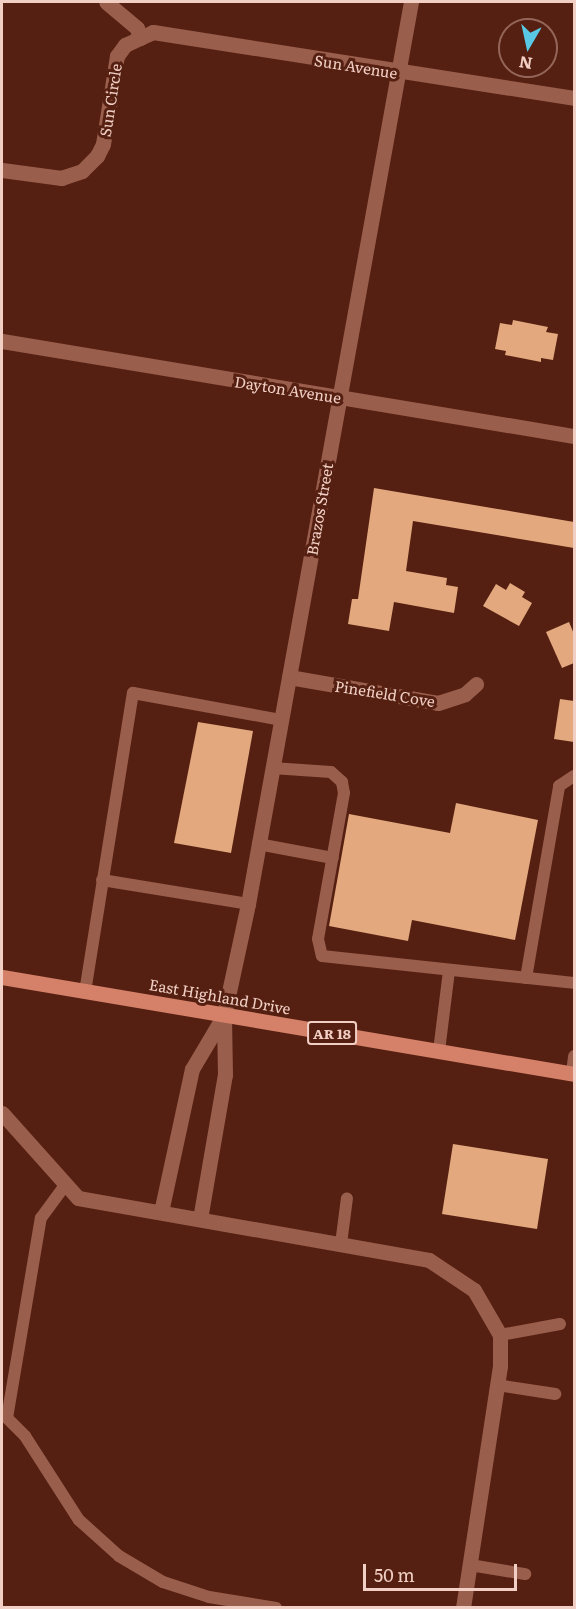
<!DOCTYPE html>
<style>
body{margin:0}
#map{position:relative;width:576px;height:1609px;overflow:hidden;background:#552011;font-family:Literata,serif}
div>[style]{position:absolute}
.building>*{inset:0;background:#e3a87e}
.lane>*{height:12px;margin:-6px;padding:0 6px;transform-origin:6px;border-radius:6px;background:#9a5e4d}
.street>*{height:15px;margin:-7.5px;padding:0 7.5px;transform-origin:7.5px;border-radius:7.5px;background:#9a5e4d}
.primary>*{height:15px;margin:-7.5px;padding:0 7.5px;transform-origin:7.5px;border-radius:7.5px;background:#d58069}
span{translate:-50% -50%;white-space:nowrap;text-align:center;line-height:1.15;-webkit-text-stroke:6px #552011;paint-order:stroke}
.shield-label span{padding:2px 4px;background:#552011;border:2px solid;border-radius:4px;-webkit-text-stroke-width:0}
.shield-label{font-size:14px;color:#f1cfc5;font-weight:700}
.street-label{font-size:15px;color:#f1cfc5}
.frame{position:absolute;inset:0;border:3px solid #f1cfc5;pointer-events:none}
.north{position:absolute;left:498px;top:18px;width:60px;height:60px;box-sizing:border-box;background:#552011;border:2px solid #936659;border-radius:50%;rotate:189deg;font-size:16px;font-weight:700;line-height:24px;text-align:center;color:#f1cfc5}
.north::after{content:'';display:block;margin:auto;width:21px;height:27px;background:#58c8e4;clip-path:polygon(50% 0,100% 100%,50% 72%,0 100%)}
.scale{position:absolute;left:363px;top:1564px;width:154px;height:27px;box-sizing:border-box;border:3px solid #f1cfc5;border-top:0;padding-left:8px;font-size:18px;line-height:21px;white-space:nowrap;color:#f1cfc5;-webkit-text-stroke:4px #552011;paint-order:stroke}
</style>
<div id="map">
<div class="building">
<div style="clip-path:polygon(513px 320px,548px 327px,546px 332px,558px 334px,553px 360px,541px 358px,541px 362px,505px 355px,506px 351px,495px 349px,500px 323px,512px 325px)"></div>
<div style="clip-path:polygon(374px 488px,574px 522px,574px 548px,413px 521px,406px 571px,447px 578px,446px 585px,458px 587px,454px 613px,394px 602px,389px 631px,348px 624px,352px 599px,358px 599px)"></div>
<div style="clip-path:polygon(510px 583px,525px 592px,522px 597px,532px 603px,519px 626px,483px 606px,496px 584px,506px 590px)"></div>
<div style="clip-path:polygon(569px 622px,574px 634px,574px 663px,562px 668px,546px 632px)"></div>
<div style="clip-path:polygon(560px 699px,574px 701px,574px 742px,554px 739px)"></div>
<div style="clip-path:polygon(198px 722px,253px 731px,231px 853px,174px 843px)"></div>
<div style="clip-path:polygon(456px 803px,538px 820px,515px 940px,412px 920px,408px 941px,329px 926px,349px 814px,450px 833px)"></div>
<div style="clip-path:polygon(453px 1144px,548px 1159px,537px 1229px,442px 1214px)"></div>
</div>
<div class="lane">
<div style="left:272px;top:768px;width:59px;rotate:3.9deg"></div>
<div style="left:331px;top:772px;width:15px;rotate:42deg"></div>
<div style="left:342px;top:782px;width:11px;rotate:80deg"></div>
<div style="left:344px;top:793px;width:148px;rotate:100.1deg"></div>
<div style="left:318px;top:939px;width:17px;rotate:77deg"></div>
<div style="left:322px;top:956px;width:253px;rotate:6.1deg"></div>
<div style="left:258px;top:844px;width:76px;rotate:10.6deg"></div>
<div style="left:102px;top:880px;width:148px;rotate:9.3deg"></div>
<div style="left:526px;top:978px;width:195px;rotate:-80.2deg"></div>
<div style="left:559px;top:786px;width:18px;rotate:-34deg"></div>
<div style="left:85px;top:992px;width:303px;rotate:-80.9deg"></div>
<div style="left:133px;top:693px;width:150px;rotate:10.3deg"></div>
<div style="left:439px;top:1051px;width:81px;rotate:-82.9deg"></div>
<div style="left:572px;top:1073px;width:17px;rotate:-83deg"></div>
<div style="left:341px;top:1244px;width:46px;rotate:-82.6deg"></div>
<div style="left:500px;top:1335px;width:61px;rotate:-10.4deg"></div>
<div style="left:497px;top:1385px;width:59px;rotate:8.8deg"></div>
<div style="left:2px;top:1413px;width:33px;rotate:45deg"></div>
<div style="left:25px;top:1436px;width:100px;rotate:57.3deg"></div>
<div style="left:79px;top:1520px;width:54px;rotate:42deg"></div>
<div style="left:119px;top:1556px;width:51px;rotate:30.6deg"></div>
<div style="left:163px;top:1582px;width:48px;rotate:18.1deg"></div>
<div style="left:209px;top:1597px;width:68px;rotate:9.3deg"></div>
<div style="left:7px;top:1418px;width:203px;rotate:-80.4deg"></div>
<div style="left:41px;top:1218px;width:42px;rotate:-53.7deg"></div>
<div style="left:470px;top:1565px;width:56px;rotate:9.3deg"></div>
</div>
<div class="street">
<div style="left:140px;top:38px;width:14px;rotate:-25deg"></div>
<div style="left:153px;top:32px;width:426px;rotate:8.9deg"></div>
<div style="left:2px;top:170px;width:60px;rotate:7.7deg"></div>
<div style="left:61px;top:178px;width:22px;rotate:-18deg"></div>
<div style="left:82px;top:171px;width:21px;rotate:-45deg"></div>
<div style="left:97px;top:156px;width:13px;rotate:-63deg"></div>
<div style="left:103px;top:144px;width:89px;rotate:-81deg"></div>
<div style="left:117px;top:56px;width:14px;rotate:-54deg"></div>
<div style="left:125px;top:45px;width:17px;rotate:-25deg"></div>
<div style="left:140px;top:38px;width:10px;rotate:-107deg"></div>
<div style="left:137px;top:28px;width:40px;rotate:-140deg"></div>
<div style="left:2px;top:341px;width:580px;rotate:9.43deg"></div>
<div style="left:289px;top:677px;width:151px;rotate:9.9deg"></div>
<div style="left:438px;top:703px;width:28px;rotate:-18deg"></div>
<div style="left:465px;top:694px;width:15px;rotate:-42deg"></div>
<div style="left:2px;top:1113px;width:114px;rotate:48.2deg"></div>
<div style="left:78px;top:1198px;width:356px;rotate:10deg"></div>
<div style="left:429px;top:1260px;width:54px;rotate:33.7deg"></div>
<div style="left:474px;top:1290px;width:52px;rotate:60deg"></div>
<div style="left:500px;top:1335px;width:31px;rotate:90deg"></div>
<div style="left:500px;top:1366px;width:245px;rotate:98.7deg"></div>
<div style="left:161px;top:1212px;width:146px;rotate:-77.8deg"></div>
<div style="left:192px;top:1069px;width:63px;rotate:-59.3deg"></div>
<div style="left:200px;top:1219px;width:146px;rotate:-80.2deg"></div>
<div style="left:225px;top:1075px;width:60px;rotate:-91deg"></div>
<div style="left:224px;top:1015px;width:114px;rotate:-77.8deg"></div>
<div style="left:248px;top:904px;width:917px;rotate:-79.76deg"></div>
</div>
<div class="primary">
<div style="left:2px;top:977px;width:580px;rotate:9.62deg"></div>
</div>
<div class="shield-label">
<span style="left:332px;top:1033px">AR 18</span>
</div>
<div class="street-label">
<span style="left:356px;top:66px;rotate:9deg">Sun Avenue</span>
<span style="left:110px;top:100px;rotate:-81deg">Sun Circle</span>
<span style="left:288px;top:389px;rotate:9deg">Dayton Avenue</span>
<span style="left:319px;top:509px;rotate:-80deg">Brazos Street</span>
<span style="left:385px;top:693px;rotate:9deg">Pinefield Cove</span>
<span style="left:220px;top:996px;rotate:10deg">East Highland Drive</span>
</div>
<div class="frame"></div>
<div class="north">N</div>
<div class="scale">50 m</div>
</div>
